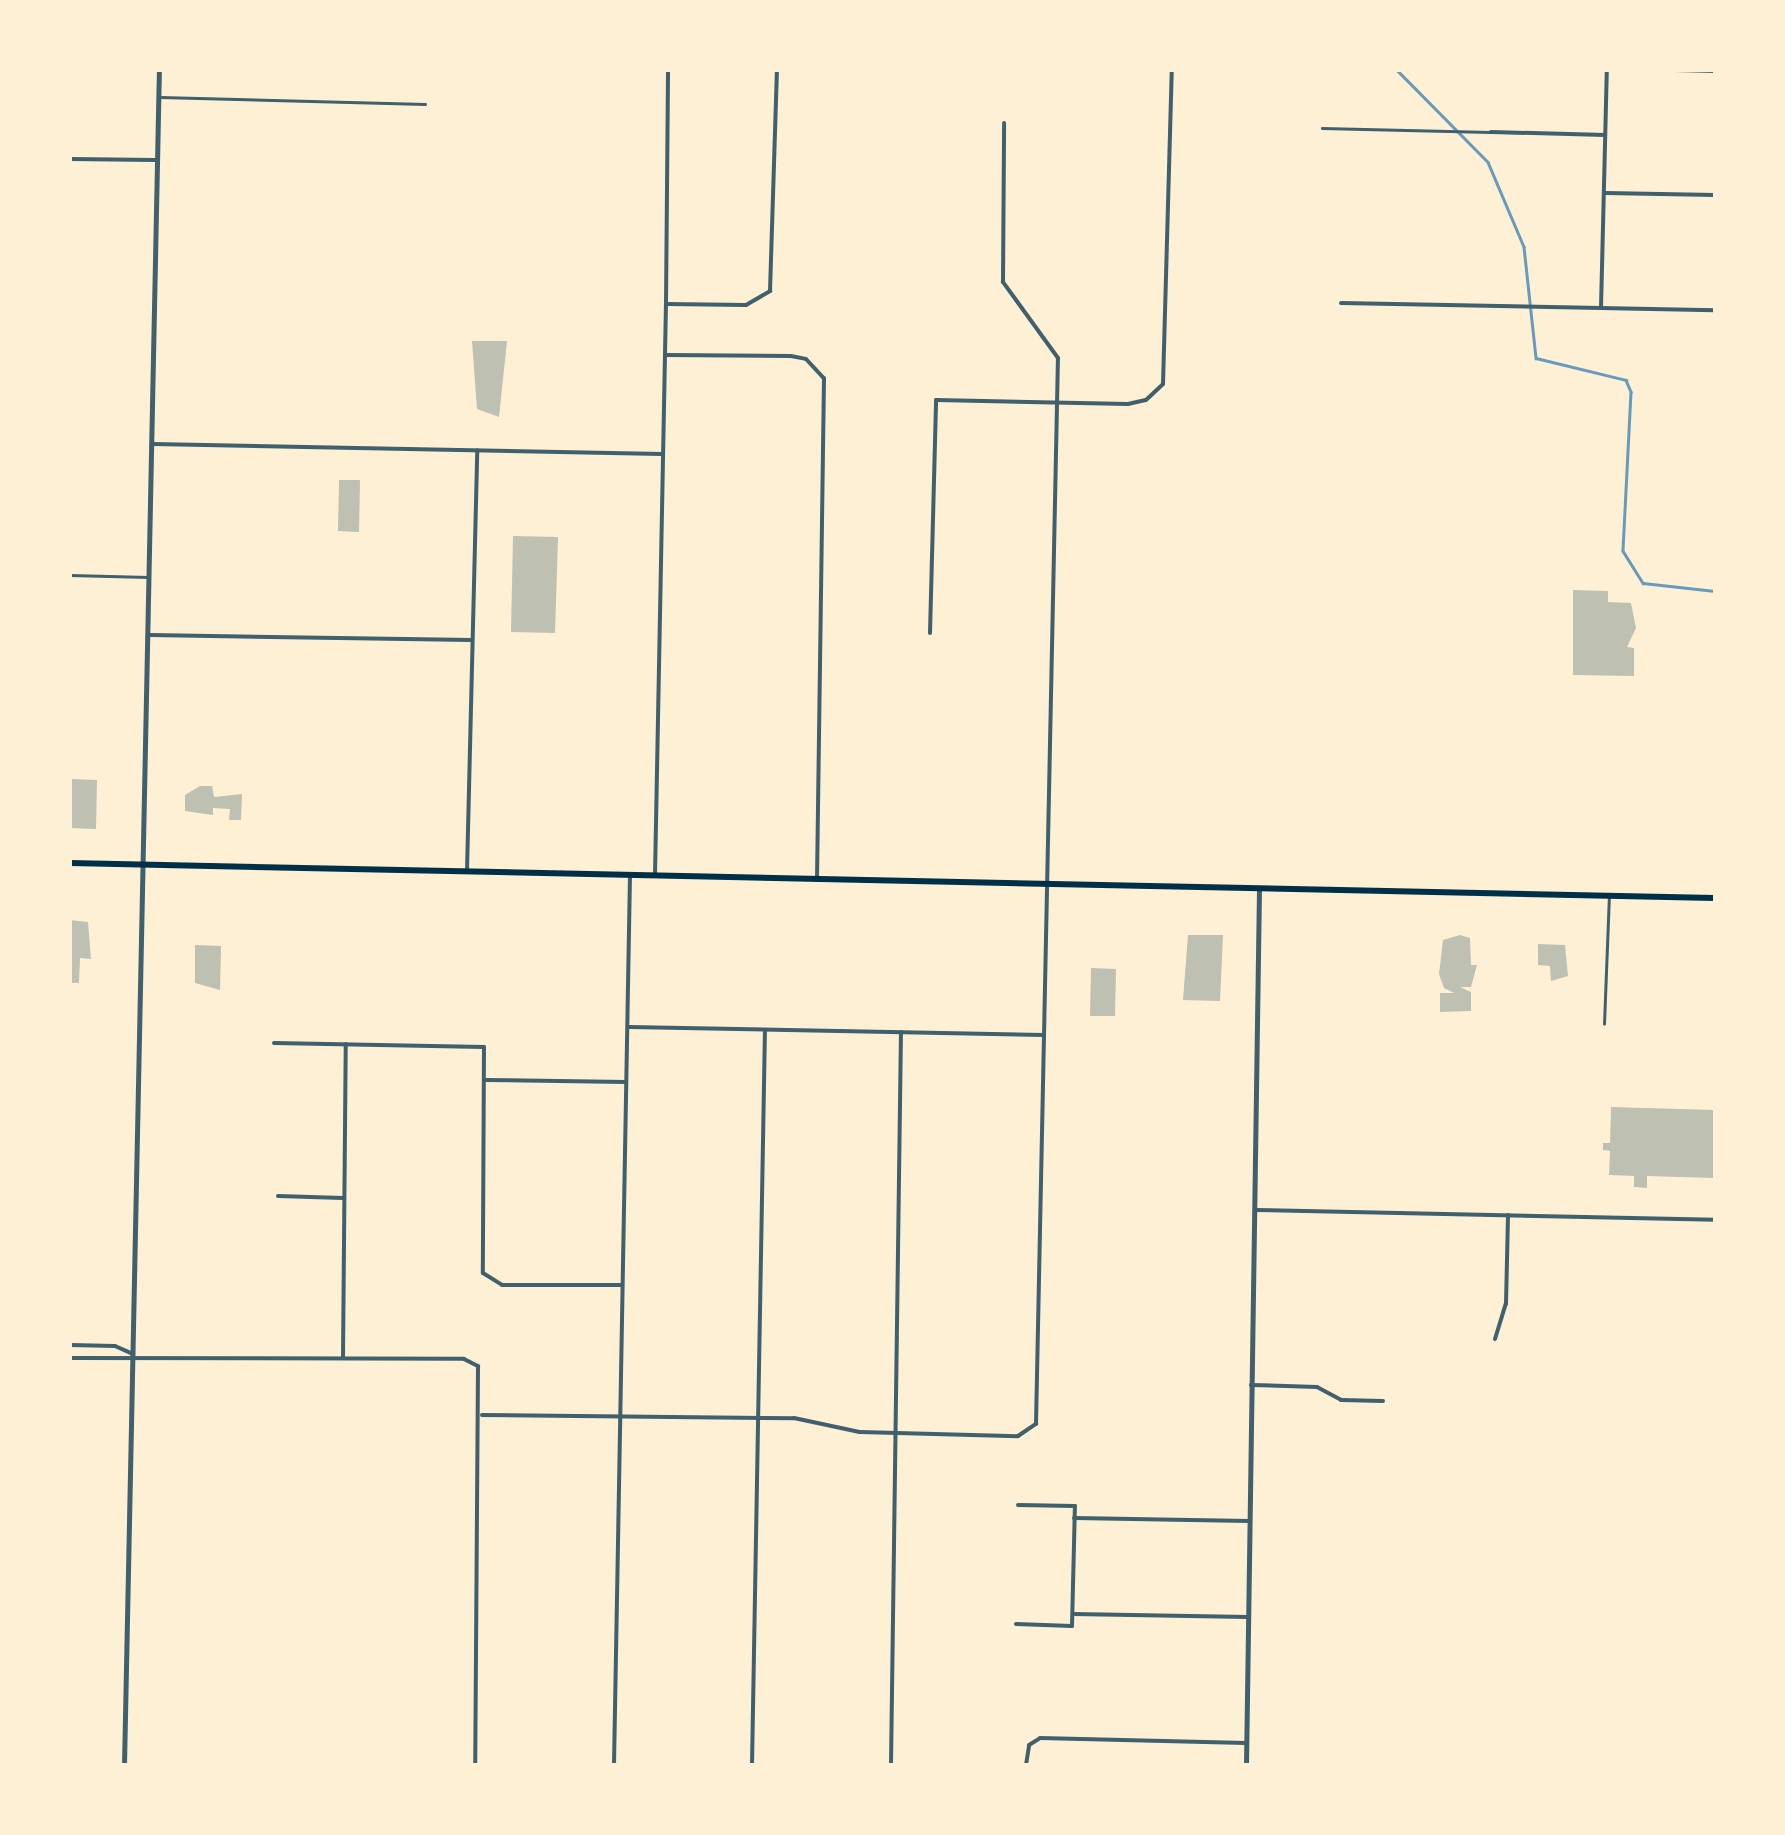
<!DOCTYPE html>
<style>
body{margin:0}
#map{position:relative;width:1785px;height:1835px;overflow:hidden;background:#fdf0d5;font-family:"Exo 2",sans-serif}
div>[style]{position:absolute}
.stream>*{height:2.5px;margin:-1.25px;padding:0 1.25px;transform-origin:1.25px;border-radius:1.25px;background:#669bbc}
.building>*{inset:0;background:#bec0b2}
.service>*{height:2.5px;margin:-1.25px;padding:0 1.25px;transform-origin:1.25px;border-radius:1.25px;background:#3f606c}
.minor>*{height:4px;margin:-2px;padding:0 2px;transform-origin:2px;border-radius:2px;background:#3f606c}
.tertiary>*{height:5px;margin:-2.5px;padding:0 2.5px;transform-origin:2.5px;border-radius:2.5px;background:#3f606c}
.trunk>*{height:6px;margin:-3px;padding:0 3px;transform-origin:3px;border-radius:3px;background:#003049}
span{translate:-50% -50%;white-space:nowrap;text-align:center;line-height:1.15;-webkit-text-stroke:10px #fdf0d5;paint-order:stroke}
.frame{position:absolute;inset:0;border:72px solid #fdf0d5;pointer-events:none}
</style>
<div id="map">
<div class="stream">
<div style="left:1397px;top:70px;width:129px;rotate:45.3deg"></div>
<div style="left:1488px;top:162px;width:92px;rotate:67deg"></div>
<div style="left:1524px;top:247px;width:112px;rotate:83.8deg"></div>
<div style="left:1536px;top:358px;width:93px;rotate:13.7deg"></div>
<div style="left:1626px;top:380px;width:13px;rotate:67deg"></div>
<div style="left:1631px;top:392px;width:159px;rotate:92.9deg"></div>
<div style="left:1623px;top:551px;width:38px;rotate:58deg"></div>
<div style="left:1643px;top:583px;width:72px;rotate:6.3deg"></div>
</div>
<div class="building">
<div style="clip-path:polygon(472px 341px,507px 341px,499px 417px,477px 409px)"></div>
<div style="clip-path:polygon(339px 480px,360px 480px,359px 532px,338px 531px)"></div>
<div style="clip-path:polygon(513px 536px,558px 537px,555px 633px,511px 632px)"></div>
<div style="clip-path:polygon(1573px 590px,1608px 591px,1608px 602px,1631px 603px,1636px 628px,1627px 647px,1634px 648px,1634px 676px,1573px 675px)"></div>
<div style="clip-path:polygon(70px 779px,97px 780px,96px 829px,70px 828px)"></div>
<div style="clip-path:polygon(200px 786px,212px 786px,214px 797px,242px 794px,241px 820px,229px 820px,230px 809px,213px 808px,213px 815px,185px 811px,185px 795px)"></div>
<div style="clip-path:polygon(70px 920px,88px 922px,91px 959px,80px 958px,79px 983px,70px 983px)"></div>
<div style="clip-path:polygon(1188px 935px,1223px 935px,1220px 1001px,1183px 1000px)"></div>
<div style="clip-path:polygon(1460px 935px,1470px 938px,1471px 965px,1477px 965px,1471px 987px,1460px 987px,1471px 992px,1471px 1011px,1440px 1012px,1440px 993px,1454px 993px,1444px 988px,1439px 974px,1443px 940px)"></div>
<div style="clip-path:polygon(1538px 944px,1565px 945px,1568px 976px,1551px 981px,1550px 966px,1538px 965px)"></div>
<div style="clip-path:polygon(195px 945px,221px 946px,220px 990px,195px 983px)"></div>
<div style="clip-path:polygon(1091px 968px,1116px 969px,1115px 1016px,1090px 1016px)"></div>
<div style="clip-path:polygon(1611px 1107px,1715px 1110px,1713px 1178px,1647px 1176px,1647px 1188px,1634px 1187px,1634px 1176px,1609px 1175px,1610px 1151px,1603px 1150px,1603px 1143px,1610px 1143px)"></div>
</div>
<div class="service">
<div style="left:160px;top:97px;width:265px;rotate:1.5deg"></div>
<div style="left:1322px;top:128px;width:168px;rotate:1.4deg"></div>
<div style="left:70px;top:575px;width:78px;rotate:1.5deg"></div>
<div style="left:1604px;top:1024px;width:128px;rotate:-87.8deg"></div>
</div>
<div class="minor">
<div style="left:1675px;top:70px;width:40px;rotate:1.4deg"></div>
<div style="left:1491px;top:132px;width:114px;rotate:1.5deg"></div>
<div style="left:70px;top:159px;width:85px;rotate:0.7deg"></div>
<div style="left:1605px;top:193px;width:110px;rotate:1deg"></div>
<div style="left:1341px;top:303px;width:374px;rotate:1.1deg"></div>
<div style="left:666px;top:304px;width:234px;rotate:-89.5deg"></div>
<div style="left:1601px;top:308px;width:238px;rotate:-88.6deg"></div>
<div style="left:665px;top:355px;width:126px;rotate:0.5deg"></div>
<div style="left:791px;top:356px;width:15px;rotate:11deg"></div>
<div style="left:806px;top:359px;width:26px;rotate:47deg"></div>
<div style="left:824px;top:378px;width:502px;rotate:90.8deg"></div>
<div style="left:153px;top:444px;width:509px;rotate:1.13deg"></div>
<div style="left:930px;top:633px;width:233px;rotate:-88.5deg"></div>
<div style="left:936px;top:400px;width:192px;rotate:1.2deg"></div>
<div style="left:1128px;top:404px;width:18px;rotate:-13deg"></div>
<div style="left:1146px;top:400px;width:23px;rotate:-43deg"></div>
<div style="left:1163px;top:384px;width:314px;rotate:-88.4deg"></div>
<div style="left:150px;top:635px;width:322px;rotate:0.9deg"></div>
<div style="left:467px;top:871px;width:421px;rotate:-88.6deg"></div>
<div style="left:655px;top:875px;width:571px;rotate:-88.9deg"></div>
<div style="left:666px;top:304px;width:80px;rotate:0.7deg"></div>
<div style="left:746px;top:305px;width:28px;rotate:-30deg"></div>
<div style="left:770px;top:291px;width:221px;rotate:-88.2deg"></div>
<div style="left:629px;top:1027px;width:415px;rotate:1.1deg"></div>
<div style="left:274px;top:1043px;width:210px;rotate:1.1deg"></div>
<div style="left:484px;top:1047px;width:226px;rotate:90.3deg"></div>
<div style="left:483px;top:1273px;width:22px;rotate:32deg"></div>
<div style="left:502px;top:1285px;width:120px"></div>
<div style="left:485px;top:1080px;width:141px;rotate:0.8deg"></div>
<div style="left:278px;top:1196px;width:65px;rotate:1.8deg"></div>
<div style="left:1255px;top:1210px;width:460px;rotate:1.2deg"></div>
<div style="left:1495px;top:1339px;width:37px;rotate:-73deg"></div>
<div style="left:1506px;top:1304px;width:89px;rotate:-88.7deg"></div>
<div style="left:70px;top:1345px;width:45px;rotate:1.3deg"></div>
<div style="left:115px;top:1346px;width:20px;rotate:24deg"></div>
<div style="left:70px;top:1358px;width:394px;rotate:0.1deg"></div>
<div style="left:464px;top:1359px;width:16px;rotate:27deg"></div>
<div style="left:478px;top:1366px;width:399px;rotate:90.4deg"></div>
<div style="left:343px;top:1358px;width:314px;rotate:-89.5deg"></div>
<div style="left:1251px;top:1385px;width:66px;rotate:1.7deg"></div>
<div style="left:1317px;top:1387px;width:27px;rotate:28deg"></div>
<div style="left:1341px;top:1400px;width:42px;rotate:1.4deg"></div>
<div style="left:482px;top:1415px;width:312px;rotate:0.6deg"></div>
<div style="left:794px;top:1418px;width:67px;rotate:12deg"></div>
<div style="left:860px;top:1432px;width:158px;rotate:1.5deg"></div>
<div style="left:1018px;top:1436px;width:22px;rotate:-34deg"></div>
<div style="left:1036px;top:1424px;width:1066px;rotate:-88.82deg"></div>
<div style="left:1058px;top:358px;width:94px;rotate:-125.9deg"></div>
<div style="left:1003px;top:282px;width:159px;rotate:-89.6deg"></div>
<div style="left:1074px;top:1518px;width:175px;rotate:1deg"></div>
<div style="left:1073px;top:1614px;width:175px;rotate:1deg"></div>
<div style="left:1016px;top:1624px;width:56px;rotate:2deg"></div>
<div style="left:1072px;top:1626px;width:120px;rotate:-88.6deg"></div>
<div style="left:1075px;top:1506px;width:57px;rotate:-179deg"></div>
<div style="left:614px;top:1765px;width:890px;rotate:-88.97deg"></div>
<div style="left:752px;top:1765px;width:735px;rotate:-88.99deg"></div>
<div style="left:891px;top:1765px;width:733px;rotate:-89.22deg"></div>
<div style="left:1026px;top:1765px;width:20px;rotate:-81deg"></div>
<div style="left:1029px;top:1745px;width:13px;rotate:-32deg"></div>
<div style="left:1040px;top:1738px;width:206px;rotate:1.4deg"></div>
</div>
<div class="tertiary">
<div style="left:124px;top:1765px;width:1695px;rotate:-88.82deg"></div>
<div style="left:1246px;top:1765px;width:877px;rotate:-89.15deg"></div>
</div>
<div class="trunk">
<div style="left:70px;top:863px;width:1645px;rotate:1.22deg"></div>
</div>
<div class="frame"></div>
</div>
